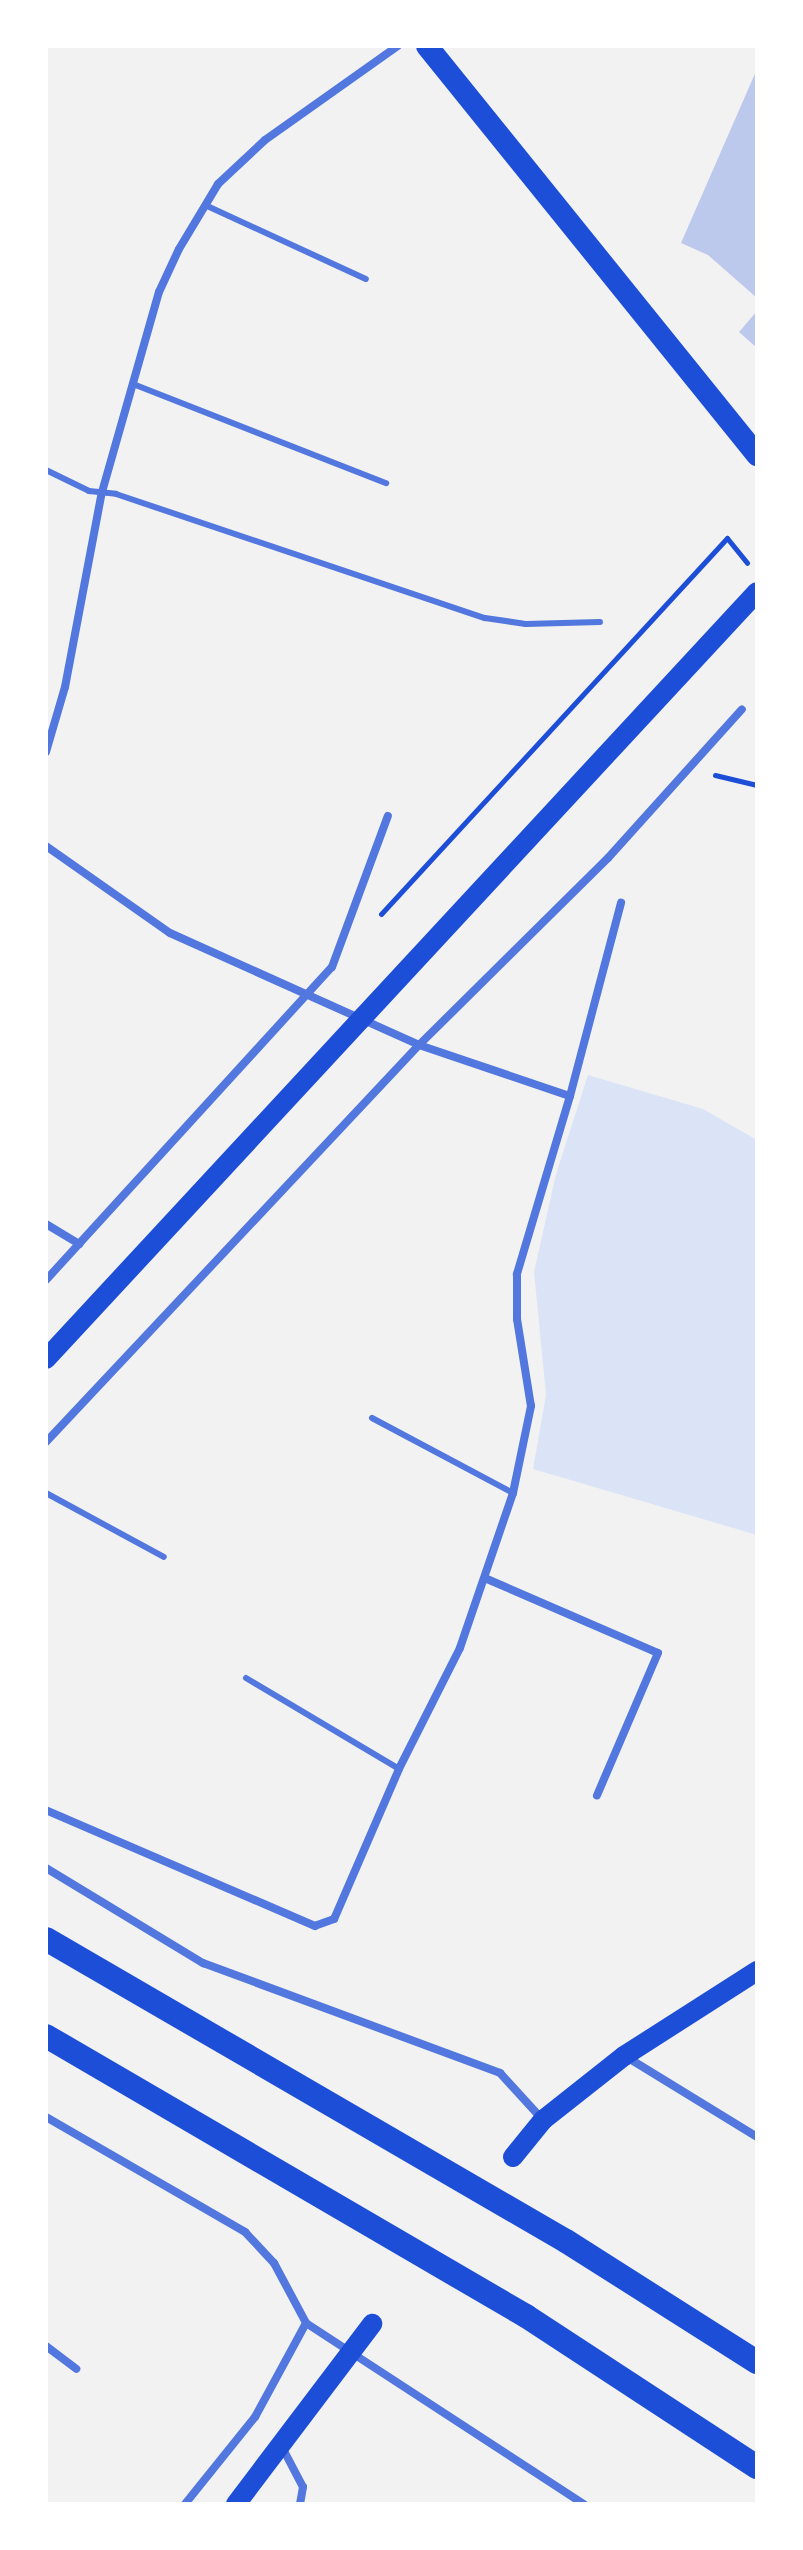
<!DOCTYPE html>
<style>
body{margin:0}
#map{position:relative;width:803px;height:2550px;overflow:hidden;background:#f2f2f2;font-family:"IBM Plex Sans",sans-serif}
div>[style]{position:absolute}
.green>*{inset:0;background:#dbe4f7}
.building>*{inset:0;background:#bdc9ec}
.path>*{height:5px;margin:-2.5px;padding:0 2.5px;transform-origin:2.5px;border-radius:2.5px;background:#1d4ed8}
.service>*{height:6px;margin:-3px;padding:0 3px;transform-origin:3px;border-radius:3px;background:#5277de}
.minor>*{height:8px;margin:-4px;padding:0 4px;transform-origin:4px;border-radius:4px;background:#5277de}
.primary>*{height:20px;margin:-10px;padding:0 10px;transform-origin:10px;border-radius:10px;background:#1d4ed8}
.trunk>*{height:22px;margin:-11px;padding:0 11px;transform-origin:11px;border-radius:11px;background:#1d4ed8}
.motorway>*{height:24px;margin:-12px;padding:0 12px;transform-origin:12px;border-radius:12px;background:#1d4ed8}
span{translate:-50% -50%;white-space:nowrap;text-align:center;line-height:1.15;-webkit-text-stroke:8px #fff;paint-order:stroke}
.frame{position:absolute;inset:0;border:48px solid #fff;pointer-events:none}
</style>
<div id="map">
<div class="green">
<div style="clip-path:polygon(588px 1075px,703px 1109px,757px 1140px,757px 1535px,533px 1469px,546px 1395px,534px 1272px,556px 1174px)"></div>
</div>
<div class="building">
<div style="clip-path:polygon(757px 69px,757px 298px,708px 255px,681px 243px)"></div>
<div style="clip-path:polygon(757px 311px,757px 348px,739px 332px)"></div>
</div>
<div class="path">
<div style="left:715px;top:775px;width:43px;rotate:13.4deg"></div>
<div style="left:381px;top:914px;width:511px;rotate:-47.38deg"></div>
<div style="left:727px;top:538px;width:32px;rotate:51deg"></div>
</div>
<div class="service">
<div style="left:205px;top:205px;width:177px;rotate:24.7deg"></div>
<div style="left:133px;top:384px;width:272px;rotate:21.4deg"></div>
<div style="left:46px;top:470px;width:48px;rotate:26deg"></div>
<div style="left:89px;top:491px;width:27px;rotate:6deg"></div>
<div style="left:116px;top:494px;width:389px;rotate:18.6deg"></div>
<div style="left:485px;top:618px;width:41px;rotate:8.3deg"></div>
<div style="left:526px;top:624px;width:74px;rotate:-1.5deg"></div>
<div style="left:372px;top:1418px;width:160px;rotate:28deg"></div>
<div style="left:46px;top:1493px;width:134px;rotate:28.5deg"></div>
<div style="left:246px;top:1678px;width:178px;rotate:30.7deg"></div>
</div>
<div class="minor">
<div style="left:46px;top:752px;width:68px;rotate:-73.7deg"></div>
<div style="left:65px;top:687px;width:198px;rotate:-79.3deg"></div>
<div style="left:102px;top:492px;width:208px;rotate:-74.1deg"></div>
<div style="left:159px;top:292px;width:47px;rotate:-65.1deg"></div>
<div style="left:179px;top:249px;width:76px;rotate:-59deg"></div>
<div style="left:218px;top:184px;width:64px;rotate:-43.1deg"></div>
<div style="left:265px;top:140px;width:163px;rotate:-35.3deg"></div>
<div style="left:46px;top:846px;width:151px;rotate:35.1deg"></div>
<div style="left:170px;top:933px;width:273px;rotate:24.2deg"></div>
<div style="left:419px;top:1045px;width:159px;rotate:18.7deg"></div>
<div style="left:570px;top:1096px;width:186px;rotate:106.6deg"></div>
<div style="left:517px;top:1274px;width:45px;rotate:90deg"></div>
<div style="left:517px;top:1319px;width:88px;rotate:80.9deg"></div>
<div style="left:531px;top:1406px;width:89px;rotate:101.7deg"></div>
<div style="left:513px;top:1493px;width:164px;rotate:108.9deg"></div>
<div style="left:460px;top:1648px;width:136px;rotate:116.8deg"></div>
<div style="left:399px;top:1769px;width:163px;rotate:113.4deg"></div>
<div style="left:334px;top:1919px;width:20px;rotate:160deg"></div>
<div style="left:315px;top:1926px;width:293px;rotate:-156.7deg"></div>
<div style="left:570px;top:1096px;width:200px;rotate:-75.2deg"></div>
<div style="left:46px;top:1224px;width:39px;rotate:31deg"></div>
<div style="left:46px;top:1280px;width:424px;rotate:-47.6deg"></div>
<div style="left:332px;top:967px;width:161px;rotate:-69.7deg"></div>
<div style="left:46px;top:1442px;width:545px;rotate:-46.79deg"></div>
<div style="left:419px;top:1045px;width:266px;rotate:-44.7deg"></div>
<div style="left:608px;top:858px;width:200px;rotate:-48deg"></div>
<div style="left:487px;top:1579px;width:186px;rotate:23.4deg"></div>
<div style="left:658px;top:1653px;width:155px;rotate:113.2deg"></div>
<div style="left:46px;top:1868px;width:184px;rotate:31.2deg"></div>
<div style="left:203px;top:1963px;width:317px;rotate:20.3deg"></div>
<div style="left:500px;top:2073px;width:62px;rotate:47.6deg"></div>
<div style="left:625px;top:2056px;width:155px;rotate:31.5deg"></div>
<div style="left:46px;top:2117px;width:230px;rotate:30deg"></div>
<div style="left:245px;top:2232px;width:42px;rotate:46.9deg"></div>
<div style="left:274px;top:2263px;width:68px;rotate:61.9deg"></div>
<div style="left:306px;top:2323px;width:332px;rotate:33.1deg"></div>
<div style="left:46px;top:2346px;width:38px;rotate:37deg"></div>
<div style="left:282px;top:2447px;width:45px;rotate:62.3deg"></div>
<div style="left:303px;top:2487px;width:17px;rotate:100deg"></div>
<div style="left:185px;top:2504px;width:112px;rotate:-51.2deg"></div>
<div style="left:255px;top:2417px;width:107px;rotate:-61.5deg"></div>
</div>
<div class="primary">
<div style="left:46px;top:1359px;width:1046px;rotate:-47.17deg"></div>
<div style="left:513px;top:2157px;width:48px;rotate:-51deg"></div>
<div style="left:543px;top:2120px;width:103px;rotate:-38.3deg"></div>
<div style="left:624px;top:2056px;width:158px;rotate:-32.6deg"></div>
<div style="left:236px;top:2504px;width:226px;rotate:-52.9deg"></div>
</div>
<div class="trunk">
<div style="left:427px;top:46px;width:526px;rotate:51.1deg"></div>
</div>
<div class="motorway">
<div style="left:46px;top:1939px;width:601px;rotate:30.15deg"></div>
<div style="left:566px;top:2241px;width:226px;rotate:32.4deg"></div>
<div style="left:46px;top:2036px;width:556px;rotate:30.26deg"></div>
<div style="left:526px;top:2316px;width:276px;rotate:33.2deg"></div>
</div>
<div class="frame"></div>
</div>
